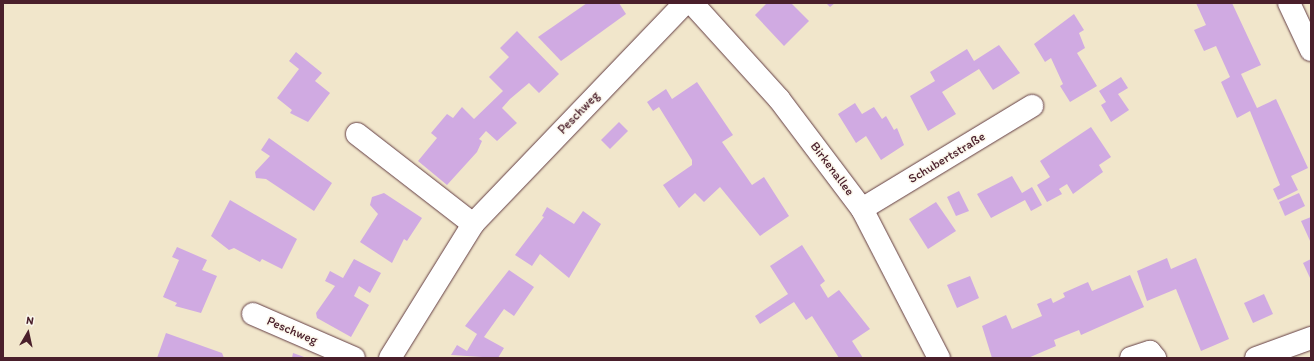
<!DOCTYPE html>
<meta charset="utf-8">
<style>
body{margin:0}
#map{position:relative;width:1314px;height:361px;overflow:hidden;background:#f1e6cb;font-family:Itim,sans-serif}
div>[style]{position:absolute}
.building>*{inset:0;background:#d0aae2}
.roads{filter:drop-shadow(0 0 1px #633d43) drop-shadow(0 0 1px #633d43)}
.minor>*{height:22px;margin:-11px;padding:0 11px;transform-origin:11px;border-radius:11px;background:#fff}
.tertiary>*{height:22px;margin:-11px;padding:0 11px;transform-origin:11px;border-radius:11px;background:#fff}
span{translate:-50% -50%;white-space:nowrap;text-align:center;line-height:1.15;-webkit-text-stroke:3px #fbf7ec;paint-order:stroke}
.street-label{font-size:13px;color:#4a1f2b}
.frame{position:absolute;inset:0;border:4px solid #4a1f2b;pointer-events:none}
.north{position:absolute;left:8px;top:313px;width:40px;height:40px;-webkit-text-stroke:3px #fbf7ec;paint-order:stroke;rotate:9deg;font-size:11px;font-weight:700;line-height:16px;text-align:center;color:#4a1f2b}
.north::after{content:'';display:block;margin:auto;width:14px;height:18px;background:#4a1f2b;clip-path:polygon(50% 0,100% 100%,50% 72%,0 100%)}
</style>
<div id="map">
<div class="building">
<div style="clip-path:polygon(587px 3px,619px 3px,626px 14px,561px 61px,538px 37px)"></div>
<div style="clip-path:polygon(767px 3px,791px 3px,809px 21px,784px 46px,755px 15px)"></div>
<div style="clip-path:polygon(826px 3px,835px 3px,830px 7px)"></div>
<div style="clip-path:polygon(1196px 3px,1232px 3px,1261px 65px,1241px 74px,1257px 108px,1276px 99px,1308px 168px,1291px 176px,1298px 190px,1278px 200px,1273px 189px,1280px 185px,1250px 111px,1237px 118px,1221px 82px,1230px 77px,1216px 46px,1204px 51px,1194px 30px,1206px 25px)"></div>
<div style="clip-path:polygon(1074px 14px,1084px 30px,1079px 33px,1085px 48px,1077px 53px,1097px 86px,1070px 102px,1060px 86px,1063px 84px,1051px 58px,1045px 62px,1034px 44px)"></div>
<div style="clip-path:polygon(517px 31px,559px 74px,539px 93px,529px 83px,510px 99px,502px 108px,517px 123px,497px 141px,486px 131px,479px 139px,482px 141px,477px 152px,447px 185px,418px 161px,437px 138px,431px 133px,447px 114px,453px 118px,462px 107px,474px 119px,503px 91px,489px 77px,509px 57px,500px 48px)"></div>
<div style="clip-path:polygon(999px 45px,1020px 73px,993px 90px,979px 69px,942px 92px,956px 114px,928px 131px,910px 96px,935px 81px,930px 72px,967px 49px,974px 61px)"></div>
<div style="clip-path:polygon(296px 52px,322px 73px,315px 81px,330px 93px,308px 122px,290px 113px,292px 110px,277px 98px,299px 69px,289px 61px)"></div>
<div style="clip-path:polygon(1121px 77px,1128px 88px,1118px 94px,1129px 110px,1111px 122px,1101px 105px,1106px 102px,1099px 91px)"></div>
<div style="clip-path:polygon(697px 82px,733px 135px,722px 142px,752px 185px,764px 177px,789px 216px,760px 236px,720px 187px,704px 202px,695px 193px,679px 208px,663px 185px,692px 165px,692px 160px,659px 107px,653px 111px,647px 102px,666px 89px,672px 99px)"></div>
<div style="clip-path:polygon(855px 103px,862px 114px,874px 107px,882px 119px,886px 116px,894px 130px,897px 128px,904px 145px,881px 160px,866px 136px,856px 143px,838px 114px)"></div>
<div style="clip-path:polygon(619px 122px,628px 131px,610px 149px,601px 140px)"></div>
<div style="clip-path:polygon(1091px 127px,1111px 157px,1099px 165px,1103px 172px,1073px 194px,1067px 184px,1059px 189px,1062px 194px,1047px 202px,1037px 185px,1050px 177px,1040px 161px)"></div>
<div style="clip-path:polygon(269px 138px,332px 183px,314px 211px,266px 179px,256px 178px,255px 172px,270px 156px,261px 150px)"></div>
<div style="clip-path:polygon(1012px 176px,1022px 193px,1032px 187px,1042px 205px,1031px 211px,1025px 200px,991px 218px,977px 194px)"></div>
<div style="clip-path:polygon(959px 191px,969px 211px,956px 216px,947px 197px)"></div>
<div style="clip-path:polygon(384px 193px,422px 218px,407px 241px,404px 239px,392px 263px,360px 242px,378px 214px,370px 205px,372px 197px)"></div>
<div style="clip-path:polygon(1299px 193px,1305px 206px,1285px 216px,1279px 202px)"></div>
<div style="clip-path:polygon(230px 200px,297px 239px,282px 269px,262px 259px,260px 262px,234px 248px,229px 250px,211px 236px)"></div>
<div style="clip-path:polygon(936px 202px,956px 231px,928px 249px,909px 219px)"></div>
<div style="clip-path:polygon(547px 207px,574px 224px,583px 211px,601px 224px,569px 278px,540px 254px,532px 266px,515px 255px,544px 217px,542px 216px)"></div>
<div style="clip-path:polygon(1311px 217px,1311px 243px,1301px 221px)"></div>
<div style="clip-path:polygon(802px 245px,825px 281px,820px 285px,828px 298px,839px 290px,870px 329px,852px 341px,863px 358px,839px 358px,812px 316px,806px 320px,794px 302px,760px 324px,755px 316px,788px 294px,770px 266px)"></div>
<div style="clip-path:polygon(177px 247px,207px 260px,202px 270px,217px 276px,201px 313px,175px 306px,177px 303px,163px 297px,179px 260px,172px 257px)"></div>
<div style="clip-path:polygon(1167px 258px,1171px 269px,1196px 258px,1229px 339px,1201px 351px,1176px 289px,1147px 301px,1137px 271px)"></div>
<div style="clip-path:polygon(354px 259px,381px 273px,370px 293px,359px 286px,354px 296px,369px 305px,351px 337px,317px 318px,316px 313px,335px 286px,325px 281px,330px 271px,343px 278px)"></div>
<div style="clip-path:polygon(1311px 259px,1311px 280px,1303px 263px)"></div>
<div style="clip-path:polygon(509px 270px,534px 287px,514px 316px,504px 309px,484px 337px,504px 348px,498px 358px,451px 355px,457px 345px,467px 351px,477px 334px,465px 326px)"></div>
<div style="clip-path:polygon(1130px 275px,1144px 307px,1081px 335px,1079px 330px,1054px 340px,1056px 346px,1028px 358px,992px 358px,982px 326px,1006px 315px,1012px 329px,1042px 316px,1037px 304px,1051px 298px,1053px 303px,1065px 297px,1063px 293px,1088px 282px,1092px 291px)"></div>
<div style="clip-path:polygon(970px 276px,979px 298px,957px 308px,947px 285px)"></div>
<div style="clip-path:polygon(1264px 294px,1273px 314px,1253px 323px,1244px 303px)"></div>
<div style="clip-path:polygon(166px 333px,222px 353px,224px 358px,157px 358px)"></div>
<div style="clip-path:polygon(293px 353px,307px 358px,292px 358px)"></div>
</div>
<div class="roads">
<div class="minor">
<div style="left:1289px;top:3px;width:52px;rotate:64.9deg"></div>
<div style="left:357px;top:134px;width:147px;rotate:37.8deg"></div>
<div style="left:862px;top:209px;width:199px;rotate:-31.2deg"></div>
<div style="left:253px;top:314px;width:110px;rotate:23.5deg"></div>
<div style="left:390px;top:358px;width:158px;rotate:-58.2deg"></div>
<div style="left:473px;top:224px;width:306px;rotate:-46.2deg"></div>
<div style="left:1131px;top:358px;width:20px;rotate:-18deg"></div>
<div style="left:1150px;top:352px;width:8px;rotate:50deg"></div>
<div style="left:1256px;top:358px;width:59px;rotate:-20deg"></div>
</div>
<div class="tertiary">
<div style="left:692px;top:3px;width:130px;rotate:47.8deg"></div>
<div style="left:779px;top:99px;width:138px;rotate:53deg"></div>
<div style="left:862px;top:209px;width:168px;rotate:62.7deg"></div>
</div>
</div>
<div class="street-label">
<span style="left:579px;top:113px;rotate:-46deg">Peschweg</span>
<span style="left:947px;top:158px;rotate:-31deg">Schubertstraße</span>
<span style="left:832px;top:169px;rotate:53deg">Birkenallee</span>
<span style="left:292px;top:331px;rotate:23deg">Peschweg</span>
</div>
<div class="frame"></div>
<div class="north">N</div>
</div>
